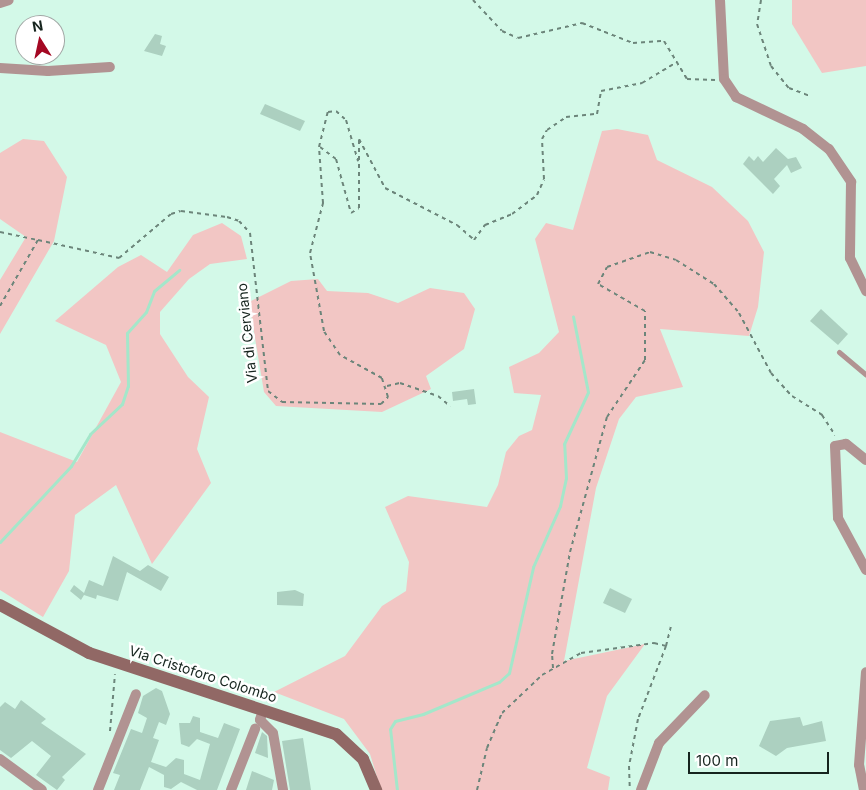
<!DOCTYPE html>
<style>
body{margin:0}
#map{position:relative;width:866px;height:790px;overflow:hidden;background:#d3f9e8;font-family:Inter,sans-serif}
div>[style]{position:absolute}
.green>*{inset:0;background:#f2c6c4}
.stream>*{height:3px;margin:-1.5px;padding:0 1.5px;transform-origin:1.5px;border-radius:1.5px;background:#a4e7ca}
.building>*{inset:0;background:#acd0c0}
.path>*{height:2px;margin-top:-1px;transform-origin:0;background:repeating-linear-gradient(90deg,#6c857a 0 4px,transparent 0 8px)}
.lane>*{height:5px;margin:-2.5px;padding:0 2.5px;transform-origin:2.5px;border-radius:2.5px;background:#b19392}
.street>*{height:10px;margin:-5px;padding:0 5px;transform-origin:5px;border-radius:5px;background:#b19392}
.secondary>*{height:12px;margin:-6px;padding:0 6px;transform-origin:6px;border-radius:6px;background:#916865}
span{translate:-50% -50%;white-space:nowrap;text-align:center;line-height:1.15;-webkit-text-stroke:5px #fff;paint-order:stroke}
.street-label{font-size:14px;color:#16241e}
.north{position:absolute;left:15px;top:15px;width:50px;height:50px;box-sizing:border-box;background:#fff;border:1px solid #a2a7a5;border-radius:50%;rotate:350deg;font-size:14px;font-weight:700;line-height:20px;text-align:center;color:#16241e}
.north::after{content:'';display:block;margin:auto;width:18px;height:22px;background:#a40823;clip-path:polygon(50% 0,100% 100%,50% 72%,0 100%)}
.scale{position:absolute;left:688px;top:752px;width:141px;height:22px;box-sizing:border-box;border:2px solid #16241e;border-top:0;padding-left:6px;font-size:15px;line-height:18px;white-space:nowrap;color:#16241e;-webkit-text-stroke:4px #fff;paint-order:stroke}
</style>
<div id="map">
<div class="green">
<div style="clip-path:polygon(792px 0,866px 0,866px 66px,822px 73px,792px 24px)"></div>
<div style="clip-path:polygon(617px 129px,648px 135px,657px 160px,712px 187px,748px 221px,764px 252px,758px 307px,749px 336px,660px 329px,683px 387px,636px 397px,619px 419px,596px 488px,564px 661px,645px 644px,607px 696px,587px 768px,610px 777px,608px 790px,381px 790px,370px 754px,344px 719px,274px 692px,345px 656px,382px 606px,406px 591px,409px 562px,385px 507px,408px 496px,487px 507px,498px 485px,506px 452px,519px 436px,532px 430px,541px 395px,514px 393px,509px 367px,539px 353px,559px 332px,535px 239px,546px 223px,573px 230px,602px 131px)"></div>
<div style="clip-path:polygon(23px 139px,44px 141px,67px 177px,54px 241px,0 334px,0 280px,26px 237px,0 219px,0 153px)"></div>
<div style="clip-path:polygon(222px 223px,241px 236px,247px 259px,210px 264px,189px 279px,160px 312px,160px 334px,188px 377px,209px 397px,197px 449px,211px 483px,152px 564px,116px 485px,75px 515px,69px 571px,43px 617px,0 590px,0 432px,77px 462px,121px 382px,106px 345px,55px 321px,118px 267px,141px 255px,167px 272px,193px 235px)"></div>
<div style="clip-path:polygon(318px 279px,327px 291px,368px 293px,398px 303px,430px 288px,464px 293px,475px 309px,464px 349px,426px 376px,431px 389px,382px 412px,276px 406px,264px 392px,249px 302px,291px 281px)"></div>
</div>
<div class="stream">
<div style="left:0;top:542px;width:104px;rotate:-46.9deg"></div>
<div style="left:71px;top:466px;width:37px;rotate:-59deg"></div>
<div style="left:90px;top:434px;width:44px;rotate:-43.2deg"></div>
<div style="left:122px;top:404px;width:19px;rotate:-72deg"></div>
<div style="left:128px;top:386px;width:53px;rotate:-91.1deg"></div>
<div style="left:127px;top:333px;width:28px;rotate:-48deg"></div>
<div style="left:146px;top:312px;width:22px;rotate:-69deg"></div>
<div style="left:154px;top:291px;width:33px;rotate:-40deg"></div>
<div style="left:397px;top:790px;width:61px;rotate:-96.5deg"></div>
<div style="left:390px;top:729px;width:9px;rotate:-58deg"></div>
<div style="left:395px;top:721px;width:29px;rotate:-14deg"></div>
<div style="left:423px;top:714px;width:82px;rotate:-22.8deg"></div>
<div style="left:499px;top:682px;width:13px;rotate:-42deg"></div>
<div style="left:509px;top:673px;width:109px;rotate:-77.2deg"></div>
<div style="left:533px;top:567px;width:67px;rotate:-66.1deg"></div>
<div style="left:560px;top:506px;width:29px;rotate:-78deg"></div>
<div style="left:566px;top:478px;width:34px;rotate:-93deg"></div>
<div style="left:564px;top:444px;width:57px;rotate:-65.2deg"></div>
<div style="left:588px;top:392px;width:77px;rotate:-101.2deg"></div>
</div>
<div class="building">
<div style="clip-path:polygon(155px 34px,162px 36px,160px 44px,166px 46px,162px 56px,144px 51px)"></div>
<div style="clip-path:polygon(265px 104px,305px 121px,300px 131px,260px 114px)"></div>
<div style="clip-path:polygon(776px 148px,788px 159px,796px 157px,802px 168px,791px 173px,787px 165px,774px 179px,780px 186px,773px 194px,743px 164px,749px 156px,754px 161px,758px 156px,763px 162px)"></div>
<div style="clip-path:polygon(821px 309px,848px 334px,838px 345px,810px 321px)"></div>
<div style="clip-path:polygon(474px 389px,476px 404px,468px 405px,467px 399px,453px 401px,452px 392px)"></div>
<div style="clip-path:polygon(113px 556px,140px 571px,148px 565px,169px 577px,161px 591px,127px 572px,118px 601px,97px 595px,96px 599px,84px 595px,81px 600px,70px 591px,74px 585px,84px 593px,89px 580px,103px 586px)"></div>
<div style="clip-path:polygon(610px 588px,632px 599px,625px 613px,603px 603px)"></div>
<div style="clip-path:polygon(295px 590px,304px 594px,303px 606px,277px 605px,277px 592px)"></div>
<div style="clip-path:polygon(156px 688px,162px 691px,170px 714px,166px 725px,159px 722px,153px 738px,159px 740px,151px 762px,166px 767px,176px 758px,184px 760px,184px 774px,200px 780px,210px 744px,197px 739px,189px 747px,181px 744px,179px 723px,190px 723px,193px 716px,200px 718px,200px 732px,218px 738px,224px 723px,240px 729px,217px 790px,197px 790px,181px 782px,171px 789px,164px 787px,164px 775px,149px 767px,140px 790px,114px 790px,120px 775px,113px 773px,131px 729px,142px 733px,147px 718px,138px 713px,143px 696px)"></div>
<div style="clip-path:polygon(21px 700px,46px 719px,41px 723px,86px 754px,62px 777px,65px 780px,57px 790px,36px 775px,51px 756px,32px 741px,11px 758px,0 750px,0 707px,5px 702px,15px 709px)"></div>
<div style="clip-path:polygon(800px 717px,803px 726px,822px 721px,826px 741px,787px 748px,776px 756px,759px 746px,770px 721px)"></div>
<div style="clip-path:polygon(262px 732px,267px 736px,268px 758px,255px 753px)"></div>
<div style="clip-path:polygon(303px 738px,311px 790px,290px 790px,282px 741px)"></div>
<div style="clip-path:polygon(252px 771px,274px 780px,272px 790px,246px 790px)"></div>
</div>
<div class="path">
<div style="left:473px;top:0;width:42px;rotate:46.9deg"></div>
<div style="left:502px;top:31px;width:17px;rotate:24deg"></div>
<div style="left:518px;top:38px;width:66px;rotate:-13.2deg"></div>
<div style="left:582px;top:23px;width:55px;rotate:21.4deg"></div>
<div style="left:633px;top:43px;width:31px;rotate:-4deg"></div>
<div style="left:664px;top:41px;width:44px;rotate:58.8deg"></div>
<div style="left:687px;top:79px;width:28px;rotate:2deg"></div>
<div style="left:761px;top:0;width:24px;rotate:99deg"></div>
<div style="left:757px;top:24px;width:44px;rotate:71.6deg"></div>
<div style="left:771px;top:66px;width:28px;rotate:51deg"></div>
<div style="left:789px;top:88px;width:22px;rotate:21deg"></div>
<div style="left:320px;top:147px;width:20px;rotate:37deg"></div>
<div style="left:336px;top:159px;width:56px;rotate:74.5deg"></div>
<div style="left:351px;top:213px;width:9px;rotate:-32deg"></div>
<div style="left:359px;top:208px;width:69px;rotate:-90deg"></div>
<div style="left:359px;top:139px;width:55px;rotate:62deg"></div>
<div style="left:385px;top:188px;width:81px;rotate:27.2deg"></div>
<div style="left:457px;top:225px;width:23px;rotate:41deg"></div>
<div style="left:474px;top:240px;width:19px;rotate:-54deg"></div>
<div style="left:485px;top:225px;width:29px;rotate:-22deg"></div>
<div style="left:512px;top:214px;width:31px;rotate:-37deg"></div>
<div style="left:537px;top:195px;width:17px;rotate:-66deg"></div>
<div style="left:544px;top:179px;width:40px;rotate:-92.9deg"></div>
<div style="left:542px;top:139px;width:10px;rotate:-61deg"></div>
<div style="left:547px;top:130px;width:23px;rotate:-34deg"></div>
<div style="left:566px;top:117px;width:31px;rotate:-6deg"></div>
<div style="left:597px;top:114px;width:23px;rotate:-80deg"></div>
<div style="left:601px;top:91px;width:42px;rotate:-11deg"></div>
<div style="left:642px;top:83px;width:41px;rotate:-31deg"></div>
<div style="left:0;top:232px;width:39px;rotate:12deg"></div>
<div style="left:0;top:306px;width:76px;rotate:-60.1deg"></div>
<div style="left:38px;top:240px;width:83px;rotate:12.5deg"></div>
<div style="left:119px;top:258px;width:68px;rotate:-40.2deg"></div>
<div style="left:171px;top:214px;width:10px;rotate:-17deg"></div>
<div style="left:181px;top:211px;width:46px;rotate:7.4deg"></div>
<div style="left:227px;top:217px;width:13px;rotate:18deg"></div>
<div style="left:239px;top:221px;width:16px;rotate:47deg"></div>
<div style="left:250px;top:233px;width:159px;rotate:83.5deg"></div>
<div style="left:268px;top:391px;width:18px;rotate:38deg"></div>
<div style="left:282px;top:402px;width:99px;rotate:1.2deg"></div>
<div style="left:381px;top:404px;width:10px;rotate:-45deg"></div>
<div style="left:388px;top:397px;width:20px;rotate:-108deg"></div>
<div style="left:382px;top:378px;width:48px;rotate:-151.3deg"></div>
<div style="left:340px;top:355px;width:29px;rotate:-124deg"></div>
<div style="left:324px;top:331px;width:79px;rotate:-100.2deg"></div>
<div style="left:310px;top:253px;width:52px;rotate:-75.4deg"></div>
<div style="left:323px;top:203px;width:56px;rotate:-94.1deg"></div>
<div style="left:319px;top:147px;width:36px;rotate:-76deg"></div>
<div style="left:328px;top:112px;width:8px;rotate:-7deg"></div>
<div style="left:336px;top:111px;width:13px;rotate:42deg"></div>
<div style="left:346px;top:120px;width:43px;rotate:73.7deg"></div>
<div style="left:387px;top:386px;width:13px;rotate:-13deg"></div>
<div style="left:400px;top:383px;width:40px;rotate:18.9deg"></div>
<div style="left:438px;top:396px;width:16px;rotate:40deg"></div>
<div style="left:666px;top:646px;width:21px;rotate:-76deg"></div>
<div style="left:553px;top:668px;width:14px;rotate:-94deg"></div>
<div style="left:552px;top:654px;width:104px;rotate:-80deg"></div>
<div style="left:570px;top:552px;width:140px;rotate:-74.7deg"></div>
<div style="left:607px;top:417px;width:69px;rotate:-56.3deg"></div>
<div style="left:645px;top:360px;width:49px;rotate:-90deg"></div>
<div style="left:645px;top:311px;width:54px;rotate:-150.1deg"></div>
<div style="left:598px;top:284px;width:19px;rotate:-62deg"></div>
<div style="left:607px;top:267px;width:46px;rotate:-19.2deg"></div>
<div style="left:650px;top:252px;width:27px;rotate:17deg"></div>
<div style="left:676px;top:260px;width:45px;rotate:32.3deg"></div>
<div style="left:714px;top:284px;width:38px;rotate:49deg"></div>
<div style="left:739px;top:313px;width:68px;rotate:61.9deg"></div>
<div style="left:771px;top:373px;width:31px;rotate:48deg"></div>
<div style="left:792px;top:396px;width:36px;rotate:32deg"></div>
<div style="left:822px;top:415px;width:24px;rotate:57deg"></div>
<div style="left:110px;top:731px;width:57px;rotate:-85deg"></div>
<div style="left:477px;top:790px;width:43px;rotate:-76.6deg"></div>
<div style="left:487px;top:748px;width:38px;rotate:-67deg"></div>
<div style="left:502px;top:713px;width:55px;rotate:-43.5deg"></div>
<div style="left:542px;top:675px;width:45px;rotate:-29.4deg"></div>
<div style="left:581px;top:653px;width:74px;rotate:-7.8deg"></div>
<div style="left:654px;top:643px;width:12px;rotate:14deg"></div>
<div style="left:666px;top:646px;width:78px;rotate:111deg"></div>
<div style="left:638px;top:719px;width:48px;rotate:100.8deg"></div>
<div style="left:629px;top:766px;width:24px;rotate:88deg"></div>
</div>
<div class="lane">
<div style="left:839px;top:352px;width:35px;rotate:40deg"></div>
</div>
<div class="street">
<div style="left:720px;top:0;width:79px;rotate:87.1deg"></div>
<div style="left:724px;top:79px;width:22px;rotate:56deg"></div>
<div style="left:736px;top:97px;width:74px;rotate:25.5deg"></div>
<div style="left:803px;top:129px;width:33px;rotate:38deg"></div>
<div style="left:829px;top:149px;width:40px;rotate:56deg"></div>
<div style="left:851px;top:182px;width:76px;rotate:90.8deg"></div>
<div style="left:850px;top:258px;width:37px;rotate:64deg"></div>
<div style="left:0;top:3px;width:9px;rotate:-18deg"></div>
<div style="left:0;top:68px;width:48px;rotate:3.6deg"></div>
<div style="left:48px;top:71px;width:62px;rotate:-3.7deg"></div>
<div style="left:866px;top:460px;width:26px;rotate:-141deg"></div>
<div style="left:846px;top:444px;width:11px;rotate:170deg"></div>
<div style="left:835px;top:446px;width:72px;rotate:87.6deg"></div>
<div style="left:838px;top:518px;width:59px;rotate:61.7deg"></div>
<div style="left:263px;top:710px;width:10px;rotate:107deg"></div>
<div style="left:260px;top:720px;width:18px;rotate:45deg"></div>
<div style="left:273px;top:733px;width:58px;rotate:80deg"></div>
<div style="left:0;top:759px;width:52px;rotate:36.4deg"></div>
<div style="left:98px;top:790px;width:103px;rotate:-68.4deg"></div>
<div style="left:231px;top:790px;width:66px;rotate:-68.5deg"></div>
<div style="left:641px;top:790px;width:50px;rotate:-69deg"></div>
<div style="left:659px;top:743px;width:66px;rotate:-46.2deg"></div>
<div style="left:864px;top:790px;width:25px;rotate:-101deg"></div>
<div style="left:859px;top:765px;width:93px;rotate:-85.7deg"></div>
</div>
<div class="secondary">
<div style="left:0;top:605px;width:101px;rotate:28.3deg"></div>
<div style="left:89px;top:653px;width:260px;rotate:18.2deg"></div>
<div style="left:336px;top:734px;width:37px;rotate:43deg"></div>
<div style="left:363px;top:759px;width:34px;rotate:67deg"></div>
</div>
<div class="street-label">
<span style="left:247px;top:333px;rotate:-96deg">Via di Cerviano</span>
<span style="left:203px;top:674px;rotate:18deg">Via Cristoforo Colombo</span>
</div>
<div class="north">N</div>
<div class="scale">100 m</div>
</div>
